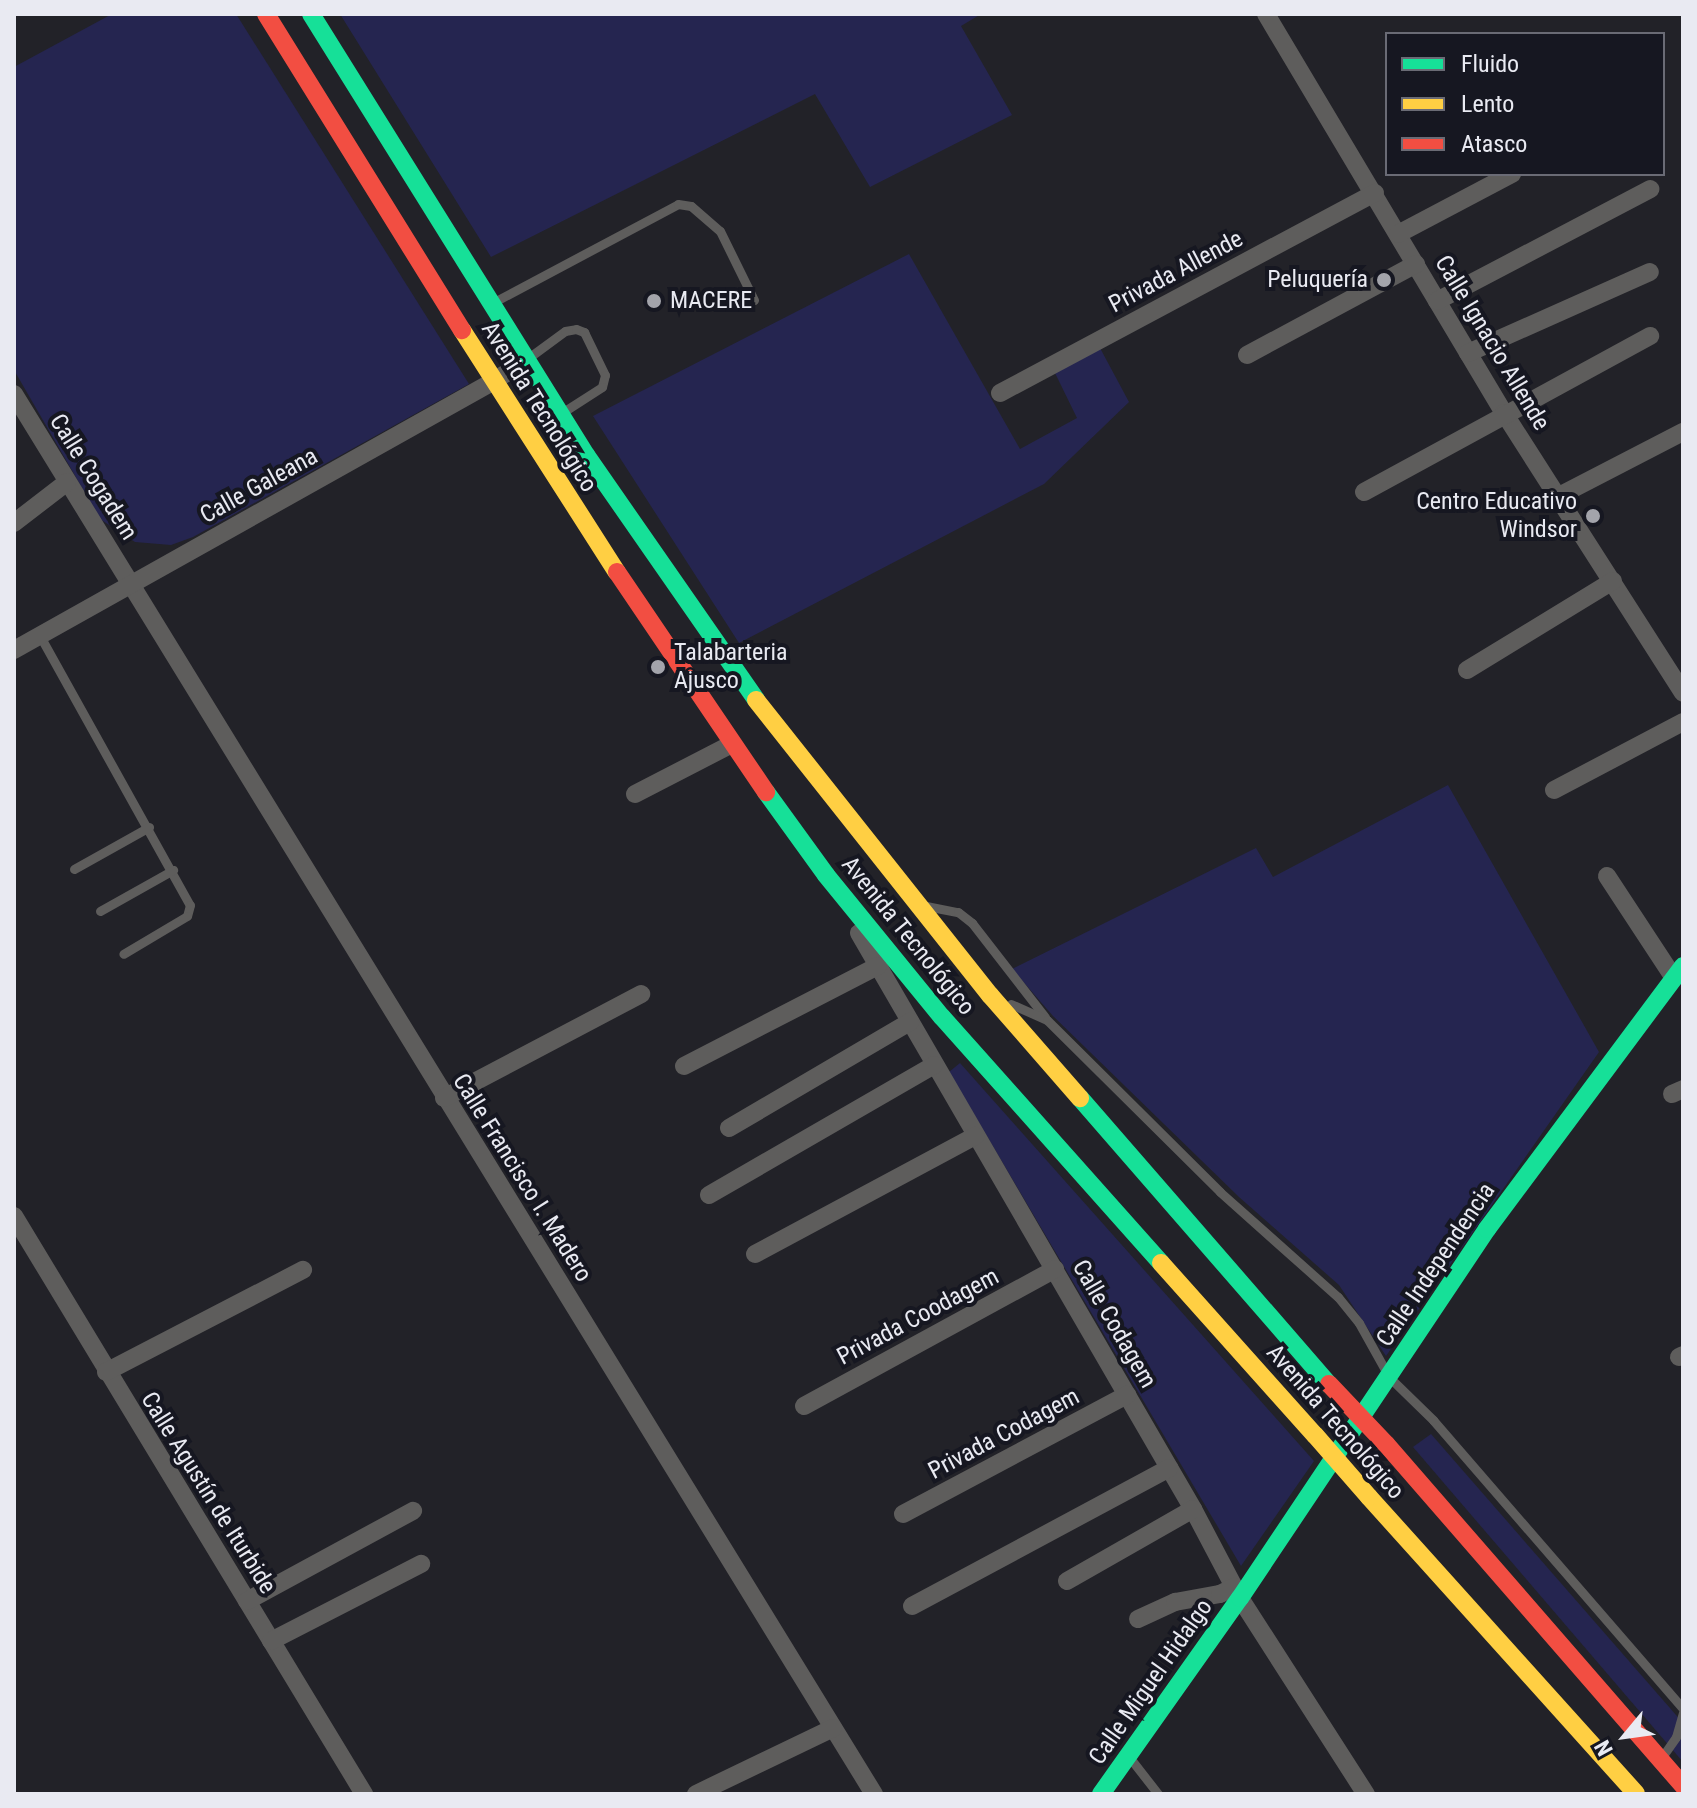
<!DOCTYPE html>
<meta charset="utf-8">
<style>
body{margin:0}
#map{position:relative;width:1697px;height:1808px;overflow:hidden;background:#222228;font-family:"Roboto Condensed",sans-serif}
div>[style]{position:absolute}
.green>*{inset:0;background:#252550}
.lane>*{height:9px;margin:-4.5px;padding:0 4.5px;transform-origin:4.5px;border-radius:4.5px;background:#5e5d5c}
.street>*{height:18px;margin:-9px;padding:0 9px;transform-origin:9px;border-radius:9px;background:#5e5d5c}
.fast>*{height:18px;margin:-9px;padding:0 9px;transform-origin:9px;border-radius:9px;background:#16e098}
.slow>*{height:18px;margin:-9px;padding:0 9px;transform-origin:9px;border-radius:9px;background:#ffcf43}
.jam>*{height:18px;margin:-9px;padding:0 9px;transform-origin:9px;border-radius:9px;background:#f24e42}
.slow-bridge>*{height:18px;margin:-9px;padding:0 9px;transform-origin:9px;border-radius:9px;background:#ffcf43}
.jam-bridge>*{height:18px;margin:-9px;padding:0 9px;transform-origin:9px;border-radius:9px;background:#f24e42}
.dots>*{width:22px;height:22px;translate:-50% -50%;box-sizing:border-box;border:4px solid #161721;border-radius:50%}
span{translate:-50% -50%;white-space:nowrap;text-align:center;line-height:1.15;-webkit-text-stroke:8px #161721;paint-order:stroke}
.street-label{font-size:24px;color:#e9eaf2}
.poi-label{font-size:24px;color:#e9eaf2}
.right{translate:-100% -50%;text-align:right}
.left{translate:0 -50%;text-align:left}
.frame{position:absolute;inset:0;border:16px solid #e9eaf2;pointer-events:none}
.legend{position:absolute;left:1385px;top:32px;width:280px;height:144px;box-sizing:border-box;background:#161721;border:2px solid #6a6b75;margin:0;padding:10px 14px;list-style:none;font-size:24px;color:#e9eaf2}
.legend li{display:flex;align-items:center;gap:16px;height:40px}
.legend b{width:40px;border:2px solid #6a6b75}
.north{position:absolute;left:1585px;top:1696px;width:80px;height:80px;-webkit-text-stroke:6px #161721;paint-order:stroke;rotate:241deg;font-size:22px;font-weight:700;line-height:32px;text-align:center;color:#e9eaf2}
.north::after{content:'';display:block;margin:auto;width:28px;height:36px;background:#e9eaf2;clip-path:polygon(50% 0,100% 100%,50% 72%,0 100%)}
</style>
<div id="map">
<div class="green">
<div style="clip-path:polygon(112px 14px,236px 14px,469px 384px,193px 537px,171px 545px,135px 542px,100px 519px,14px 370px,14px 67px)"></div>
<div style="clip-path:polygon(340px 14px,981px 14px,961px 26px,1012px 115px,870px 187px,815px 94px,491px 257px)"></div>
<div style="clip-path:polygon(909px 254px,1020px 449px,1077px 418px,1055px 373px,1100px 348px,1129px 402px,1044px 484px,739px 643px,593px 416px)"></div>
<div style="clip-path:polygon(1448px 785px,1599px 1052px,1386px 1356px,1339px 1285px,1239px 1197px,1053px 1016px,1012px 969px,1256px 848px,1273px 877px)"></div>
<div style="clip-path:polygon(960px 1063px,1314px 1461px,1241px 1566px,949px 1072px)"></div>
<div style="clip-path:polygon(1431px 1434px,1683px 1723px,1683px 1762px,1413px 1447px)"></div>
</div>
<div class="lane">
<div style="left:494px;top:302px;width:208px;rotate:-28deg"></div>
<div style="left:678px;top:204px;width:13px;rotate:9deg"></div>
<div style="left:691px;top:206px;width:38px;rotate:41deg"></div>
<div style="left:720px;top:231px;width:77px;rotate:63.8deg"></div>
<div style="left:531px;top:356px;width:42px;rotate:-36.3deg"></div>
<div style="left:565px;top:331px;width:11px;rotate:-10deg"></div>
<div style="left:576px;top:329px;width:9px;rotate:21deg"></div>
<div style="left:584px;top:332px;width:48px;rotate:64deg"></div>
<div style="left:605px;top:375px;width:12px;rotate:104deg"></div>
<div style="left:602px;top:387px;width:46px;rotate:147.3deg"></div>
<div style="left:40px;top:636px;width:308px;rotate:60.9deg"></div>
<div style="left:190px;top:905px;width:11px;rotate:105deg"></div>
<div style="left:187px;top:916px;width:74px;rotate:149.3deg"></div>
<div style="left:74px;top:869px;width:86px;rotate:-29.2deg"></div>
<div style="left:926px;top:906px;width:33px;rotate:11deg"></div>
<div style="left:958px;top:912px;width:18px;rotate:38deg"></div>
<div style="left:972px;top:923px;width:119px;rotate:52.2deg"></div>
<div style="left:100px;top:911px;width:84px;rotate:-29.3deg"></div>
<div style="left:1011px;top:1004px;width:39px;rotate:24deg"></div>
<div style="left:1047px;top:1020px;width:244px;rotate:44.8deg"></div>
<div style="left:1220px;top:1192px;width:158px;rotate:41.7deg"></div>
<div style="left:1338px;top:1297px;width:33px;rotate:51deg"></div>
<div style="left:1359px;top:1323px;width:62px;rotate:60.9deg"></div>
<div style="left:1389px;top:1377px;width:62px;rotate:44.3deg"></div>
<div style="left:1433px;top:1420px;width:382px;rotate:49.1deg"></div>
<div style="left:1662px;top:1757px;width:24px;rotate:-55deg"></div>
<div style="left:1676px;top:1737px;width:25px;rotate:-74deg"></div>
<div style="left:1130px;top:1758px;width:46px;rotate:52.1deg"></div>
</div>
<div class="street">
<div style="left:1266px;top:14px;width:465px;rotate:59.2deg"></div>
<div style="left:1504px;top:413px;width:332px;rotate:57.4deg"></div>
<div style="left:1398px;top:234px;width:129px;rotate:-27.8deg"></div>
<div style="left:1437px;top:301px;width:241px;rotate:-27.7deg"></div>
<div style="left:1468px;top:353px;width:199px;rotate:-24deg"></div>
<div style="left:1247px;top:355px;width:192px;rotate:-28.3deg"></div>
<div style="left:1000px;top:393px;width:425px;rotate:-28.1deg"></div>
<div style="left:14px;top:394px;width:1643px;rotate:58.44deg"></div>
<div style="left:1364px;top:492px;width:326px;rotate:-28.6deg"></div>
<div style="left:1557px;top:497px;width:142px;rotate:-27.3deg"></div>
<div style="left:14px;top:523px;width:67px;rotate:-37.7deg"></div>
<div style="left:14px;top:650px;width:550px;rotate:-29.27deg"></div>
<div style="left:494px;top:381px;width:38px;rotate:-33deg"></div>
<div style="left:1467px;top:670px;width:171px;rotate:-31.4deg"></div>
<div style="left:1554px;top:790px;width:146px;rotate:-27.8deg"></div>
<div style="left:635px;top:794px;width:109px;rotate:-27.3deg"></div>
<div style="left:1607px;top:876px;width:122px;rotate:56.7deg"></div>
<div style="left:859px;top:933px;width:666px;rotate:59.89deg"></div>
<div style="left:1193px;top:1509px;width:101px;rotate:62.2deg"></div>
<div style="left:1240px;top:1598px;width:233px;rotate:57.3deg"></div>
<div style="left:684px;top:1066px;width:218px;rotate:-27.3deg"></div>
<div style="left:1672px;top:1094px;width:12px;rotate:-24deg"></div>
<div style="left:444px;top:1098px;width:223px;rotate:-27.8deg"></div>
<div style="left:729px;top:1128px;width:210px;rotate:-30.4deg"></div>
<div style="left:709px;top:1195px;width:260px;rotate:-30deg"></div>
<div style="left:14px;top:1216px;width:676px;rotate:58.8deg"></div>
<div style="left:755px;top:1254px;width:250px;rotate:-28.2deg"></div>
<div style="left:1679px;top:1357px;width:4px;rotate:-27deg"></div>
<div style="left:106px;top:1372px;width:222px;rotate:-27.4deg"></div>
<div style="left:804px;top:1406px;width:286px;rotate:-28.6deg"></div>
<div style="left:903px;top:1514px;width:254px;rotate:-28deg"></div>
<div style="left:1067px;top:1581px;width:145px;rotate:-29.7deg"></div>
<div style="left:247px;top:1601px;width:189px;rotate:-28.5deg"></div>
<div style="left:912px;top:1606px;width:292px;rotate:-28.2deg"></div>
<div style="left:1138px;top:1619px;width:41px;rotate:-24.7deg"></div>
<div style="left:1175px;top:1602px;width:46px;rotate:-10.1deg"></div>
<div style="left:1220px;top:1594px;width:16px;rotate:-27deg"></div>
<div style="left:271px;top:1641px;width:169px;rotate:-27.2deg"></div>
<div style="left:696px;top:1794px;width:152px;rotate:-25.7deg"></div>
</div>
<div class="fast">
<div style="left:311px;top:14px;width:520px;rotate:58.05deg"></div>
<div style="left:586px;top:455px;width:298px;rotate:55.2deg"></div>
<div style="left:766px;top:792px;width:102px;rotate:54.1deg"></div>
<div style="left:826px;top:875px;width:183px;rotate:50.8deg"></div>
<div style="left:942px;top:1017px;width:329px;rotate:48.3deg"></div>
<div style="left:1080px;top:1098px;width:379px;rotate:49deg"></div>
<div style="left:1101px;top:1794px;width:240px;rotate:-54.7deg"></div>
<div style="left:1240px;top:1598px;width:444px;rotate:-56.2deg"></div>
<div style="left:1487px;top:1229px;width:328px;rotate:-53.3deg"></div>
</div>
<div class="slow">
<div style="left:462px;top:330px;width:287px;rotate:57.4deg"></div>
<div style="left:756px;top:700px;width:377px;rotate:51.6deg"></div>
<div style="left:990px;top:995px;width:137px;rotate:48.9deg"></div>
<div style="left:1161px;top:1263px;width:231px;rotate:48.2deg"></div>
<div style="left:1369px;top:1497px;width:399px;rotate:48deg"></div>
</div>
<div class="jam">
<div style="left:266px;top:14px;width:372px;rotate:58.2deg"></div>
<div style="left:617px;top:572px;width:266px;rotate:55.9deg"></div>
<div style="left:1386px;top:1444px;width:453px;rotate:49deg"></div>
</div>
<div class="slow-bridge">
<div style="left:1315px;top:1435px;width:82px;rotate:48.9deg"></div>
</div>
<div class="jam-bridge">
<div style="left:1329px;top:1384px;width:83px;rotate:46.5deg"></div>
</div>
<div class="dots">
<div style="left:1384px;top:280px;background:#a3a4ab"></div>
<div style="left:654px;top:301px;background:#a3a4ab"></div>
<div style="left:1593px;top:516px;background:#a3a4ab"></div>
<div style="left:658px;top:667px;background:#a3a4ab"></div>
</div>
<div class="street-label">
<span style="left:1176px;top:272px;rotate:-28deg">Privada Allende</span>
<span style="left:1492px;top:343px;rotate:59deg">Calle Ignacio Allende</span>
<span style="left:539px;top:407px;rotate:58deg">Avenida Tecnológico</span>
<span style="left:93px;top:477px;rotate:58deg">Calle Cogadem</span>
<span style="left:259px;top:486px;rotate:-29deg">Calle Galeana</span>
<span style="left:908px;top:936px;rotate:51deg">Avenida Tecnológico</span>
<span style="left:522px;top:1178px;rotate:58deg">Calle Francisco I. Madero</span>
<span style="left:1436px;top:1265px;rotate:-56deg">Calle Independencia</span>
<span style="left:918px;top:1317px;rotate:-28deg">Privada Coodagem</span>
<span style="left:1114px;top:1324px;rotate:60deg">Calle Codagem</span>
<span style="left:1335px;top:1422px;rotate:49deg">Avenida Tecnológico</span>
<span style="left:1004px;top:1434px;rotate:-28deg">Privada Codagem</span>
<span style="left:208px;top:1493px;rotate:58deg">Calle Agustín de Iturbide</span>
<span style="left:1151px;top:1682px;rotate:-55deg">Calle Miguel Hidalgo</span>
</div>
<div class="poi-label">
<span class="right" style="left:1368px;top:280px">Peluquería</span>
<span class="left" style="left:670px;top:301px">MACERE</span>
<span class="right" style="left:1577px;top:516px">Centro Educativo<br>Windsor</span>
<span class="left" style="left:674px;top:667px">Talabarteria<br>Ajusco</span>
</div>
<div class="frame"></div>
<ul class="legend">
<li><b style="height:10px;background:#16e098"></b>Fluido</li>
<li><b style="height:10px;background:#ffcf43"></b>Lento</li>
<li><b style="height:10px;background:#f24e42"></b>Atasco</li>
</ul>
<div class="north">N</div>
</div>
